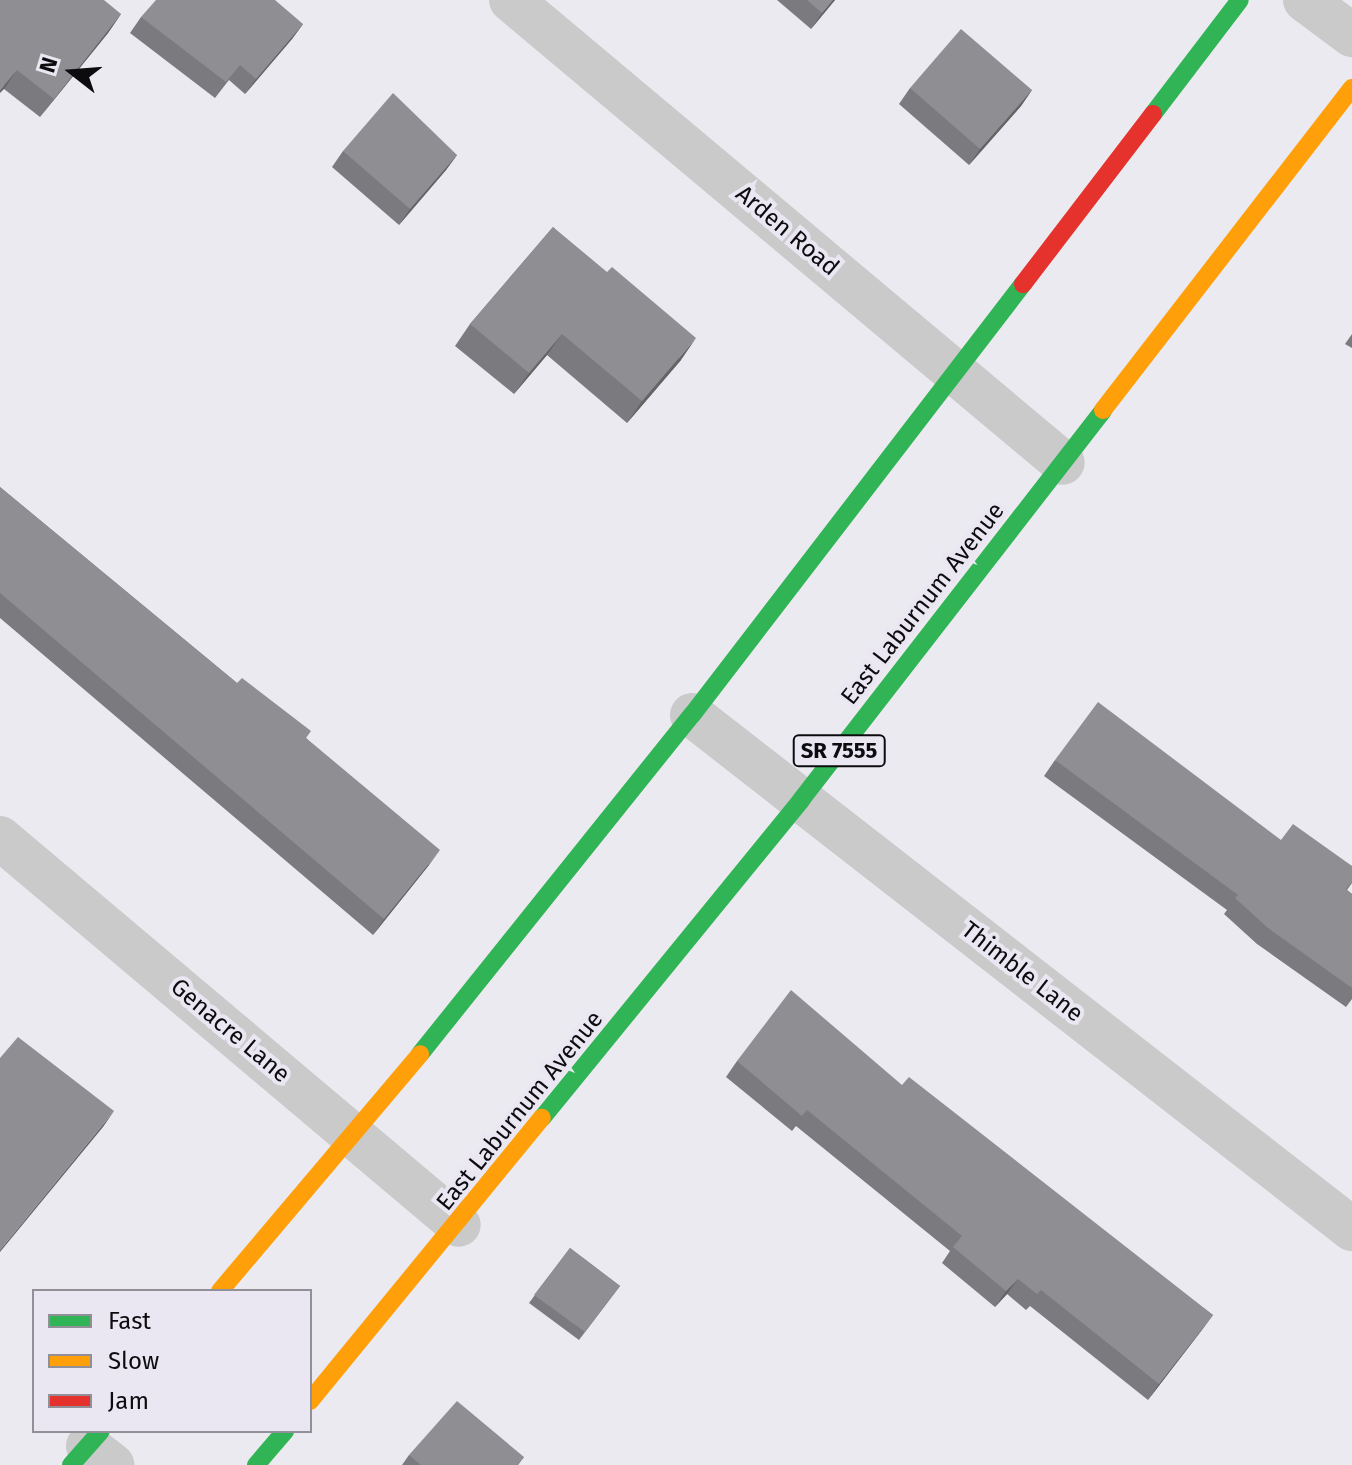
<!DOCTYPE html>
<style>
body{margin:0}
#map{position:relative;width:1352px;height:1465px;overflow:hidden;background:#ebeaf0;font-family:"Fira Sans",sans-serif}
div>[style]{position:absolute}
.street>*{height:44px;margin:-22px;padding:0 22px;transform-origin:22px;border-radius:22px;background:#cacacb}
.fast>*{height:18px;margin:-9px;padding:0 9px;transform-origin:9px;border-radius:9px;background:#30b455}
.slow>*{height:18px;margin:-9px;padding:0 9px;transform-origin:9px;border-radius:9px;background:#ff9f0a}
.jam>*{height:18px;margin:-9px;padding:0 9px;transform-origin:9px;border-radius:9px;background:#e5322d}
.wall>*{inset:0;background:#7b7a7e}
.shaded-wall>*{inset:0;background:#646366}
.building>*{inset:0;background:#8f8e92}
span{translate:-50% -50%;white-space:nowrap;text-align:center;line-height:1.15;-webkit-text-stroke:8px #eae7f3;paint-order:stroke}
.shield-label span{padding:2px 6px;background:#eae7f3;border:2px solid;border-radius:6px;-webkit-text-stroke-width:0}
.shield-label{font-size:22px;color:#0c0c0f;font-weight:700}
.street-label{font-size:24px;color:#0c0c0f}
.legend{position:absolute;left:32px;top:1289px;width:280px;height:144px;box-sizing:border-box;background:#eae7f3;border:2px solid #918f98;margin:0;padding:10px 14px;list-style:none;font-size:24px;color:#0c0c0f}
.legend li{display:flex;align-items:center;gap:16px;height:40px}
.legend b{width:40px;border:2px solid #918f98}
.north{position:absolute;left:32px;top:32px;width:80px;height:80px;-webkit-text-stroke:6px #eae7f3;paint-order:stroke;rotate:287deg;font-size:22px;font-weight:700;line-height:32px;text-align:center;color:#0c0c0f}
.north::after{content:'';display:block;margin:auto;width:28px;height:36px;background:#0c0c0f;clip-path:polygon(50% 0,100% 100%,50% 72%,0 100%)}
</style>
<div id="map">
<div class="street">
<div style="left:511px;top:0;width:720px;rotate:39.99deg"></div>
<div style="left:1305px;top:0;width:59px;rotate:36.7deg"></div>
<div style="left:692px;top:715px;width:837px;rotate:37.91deg"></div>
<div style="left:0;top:838px;width:600px;rotate:40.14deg"></div>
<div style="left:88px;top:1446px;width:31px;rotate:38deg"></div>
</div>
<div class="fast">
<div style="left:1153px;top:114px;width:143px;rotate:-52.7deg"></div>
<div style="left:420px;top:1054px;width:435px;rotate:-51.3deg"></div>
<div style="left:692px;top:715px;width:543px;rotate:-52.48deg"></div>
<div style="left:542px;top:1118px;width:410px;rotate:-50.8deg"></div>
<div style="left:801px;top:800px;width:493px;rotate:-52.2deg"></div>
<div style="left:71px;top:1465px;width:45px;rotate:-48.6deg"></div>
<div style="left:256px;top:1465px;width:45px;rotate:-49.5deg"></div>
</div>
<div class="slow">
<div style="left:1103px;top:410px;width:407px;rotate:-52.3deg"></div>
<div style="left:220px;top:1291px;width:310px;rotate:-49.8deg"></div>
<div style="left:310px;top:1401px;width:366px;rotate:-50.7deg"></div>
</div>
<div class="jam">
<div style="left:1023px;top:284px;width:214px;rotate:-52.6deg"></div>
</div>
<div class="wall">
<div style="clip-path:polygon(0 0,121px 14px,108px 33px,40px 117px,4px 89px)"></div>
<div style="clip-path:polygon(777px 0,835px 0,811px 29px)"></div>
<div style="clip-path:polygon(141px 17px,303px 24px,292px 39px,245px 94px,229px 80px,215px 98px,130px 33px)"></div>
<div style="clip-path:polygon(910px 88px,1032px 90px,1021px 106px,969px 165px,899px 104px)"></div>
<div style="clip-path:polygon(343px 151px,457px 155px,446px 170px,399px 225px,332px 167px)"></div>
<div style="clip-path:polygon(553px 227px,681px 360px,627px 423px,547px 355px,514px 394px,455px 346px,470px 324px)"></div>
<div style="clip-path:polygon(1352px 334px,1352px 348px,1345px 344px)"></div>
<div style="clip-path:polygon(0 487px,237px 683px,306px 738px,429px 865px,373px 935px,0 618px)"></div>
<div style="clip-path:polygon(1055px 760px,1352px 866px,1352px 883px,1347px 890px,1352px 894px,1352px 999px,1346px 1007px,1257px 944px,1224px 914px,1227px 910px,1044px 776px)"></div>
<div style="clip-path:polygon(737px 1061px,902px 1085px,1213px 1315px,1148px 1400px,1030px 1306px,1026px 1310px,1007px 1294px,995px 1307px,942px 1263px,950px 1251px,796px 1126px,792px 1131px,726px 1077px)"></div>
<div style="clip-path:polygon(570px 1248px,620px 1286px,579px 1340px,529px 1303px)"></div>
<div style="clip-path:polygon(409px 1455px,524px 1457px,518px 1465px,402px 1465px)"></div>
</div>
<div class="shaded-wall">
<div style="clip-path:polygon(833px 0,835px 0,811px 29px,822px 13px)"></div>
<div style="clip-path:polygon(121px 14px,108px 33px,40px 117px,54px 99px)"></div>
<div style="clip-path:polygon(303px 24px,292px 39px,245px 94px,256px 79px)"></div>
<div style="clip-path:polygon(17px 70px,4px 89px,0 93px,0 90px)"></div>
<div style="clip-path:polygon(1032px 90px,1021px 106px,969px 165px,980px 149px)"></div>
<div style="clip-path:polygon(457px 155px,446px 170px,399px 225px,410px 209px)"></div>
<div style="clip-path:polygon(562px 334px,547px 355px,514px 394px,529px 373px)"></div>
<div style="clip-path:polygon(696px 338px,681px 360px,627px 423px,642px 401px)"></div>
<div style="clip-path:polygon(440px 850px,429px 865px,373px 935px,384px 919px)"></div>
<div style="clip-path:polygon(114px 1111px,103px 1127px,0 1252px,0 1250px)"></div>
<div style="clip-path:polygon(1018px 1279px,1007px 1294px,995px 1307px,1006px 1291px)"></div>
<div style="clip-path:polygon(1213px 1315px,1202px 1330px,1148px 1400px,1159px 1384px)"></div>
</div>
<div class="building">
<div style="clip-path:polygon(0 0,104px 0,121px 14px,54px 99px,17px 70px,0 90px)"></div>
<div style="clip-path:polygon(156px 0,275px 0,303px 24px,256px 79px,240px 65px,226px 82px,141px 17px)"></div>
<div style="clip-path:polygon(807px 0,833px 0,822px 13px)"></div>
<div style="clip-path:polygon(961px 29px,1032px 90px,980px 149px,910px 88px)"></div>
<div style="clip-path:polygon(393px 93px,457px 155px,410px 209px,343px 151px)"></div>
<div style="clip-path:polygon(553px 227px,607px 272px,612px 267px,696px 338px,642px 401px,562px 334px,529px 373px,470px 324px)"></div>
<div style="clip-path:polygon(0 487px,237px 683px,242px 678px,311px 731px,306px 738px,440px 850px,384px 919px,0 593px)"></div>
<div style="clip-path:polygon(1098px 702px,1281px 840px,1293px 824px,1352px 866px,1352px 882px,1346px 889px,1352px 894px,1352px 988px,1268px 928px,1235px 898px,1238px 895px,1055px 760px)"></div>
<div style="clip-path:polygon(791px 990px,902px 1085px,909px 1077px,1213px 1315px,1159px 1384px,1041px 1290px,1037px 1294px,1018px 1279px,1006px 1291px,953px 1247px,962px 1236px,807px 1110px,802px 1116px,737px 1061px)"></div>
<div style="clip-path:polygon(18px 1037px,114px 1111px,0 1250px,0 1058px)"></div>
<div style="clip-path:polygon(570px 1248px,620px 1286px,585px 1332px,534px 1295px)"></div>
<div style="clip-path:polygon(457px 1401px,524px 1457px,517px 1465px,421px 1465px,409px 1455px)"></div>
</div>
<div class="shield-label">
<span style="left:839px;top:751px">SR 7555</span>
</div>
<div class="street-label">
<span style="left:787px;top:231px;rotate:40deg">Arden Road</span>
<span style="left:923px;top:604px;rotate:-52deg">East Laburnum Avenue</span>
<span style="left:1022px;top:972px;rotate:38deg">Thimble Lane</span>
<span style="left:230px;top:1031px;rotate:40deg">Genacre Lane</span>
<span style="left:520px;top:1111px;rotate:-51deg">East Laburnum Avenue</span>
</div>
<ul class="legend">
<li><b style="height:10px;background:#30b455"></b>Fast</li>
<li><b style="height:10px;background:#ff9f0a"></b>Slow</li>
<li><b style="height:10px;background:#e5322d"></b>Jam</li>
</ul>
<div class="north">N</div>
</div>
